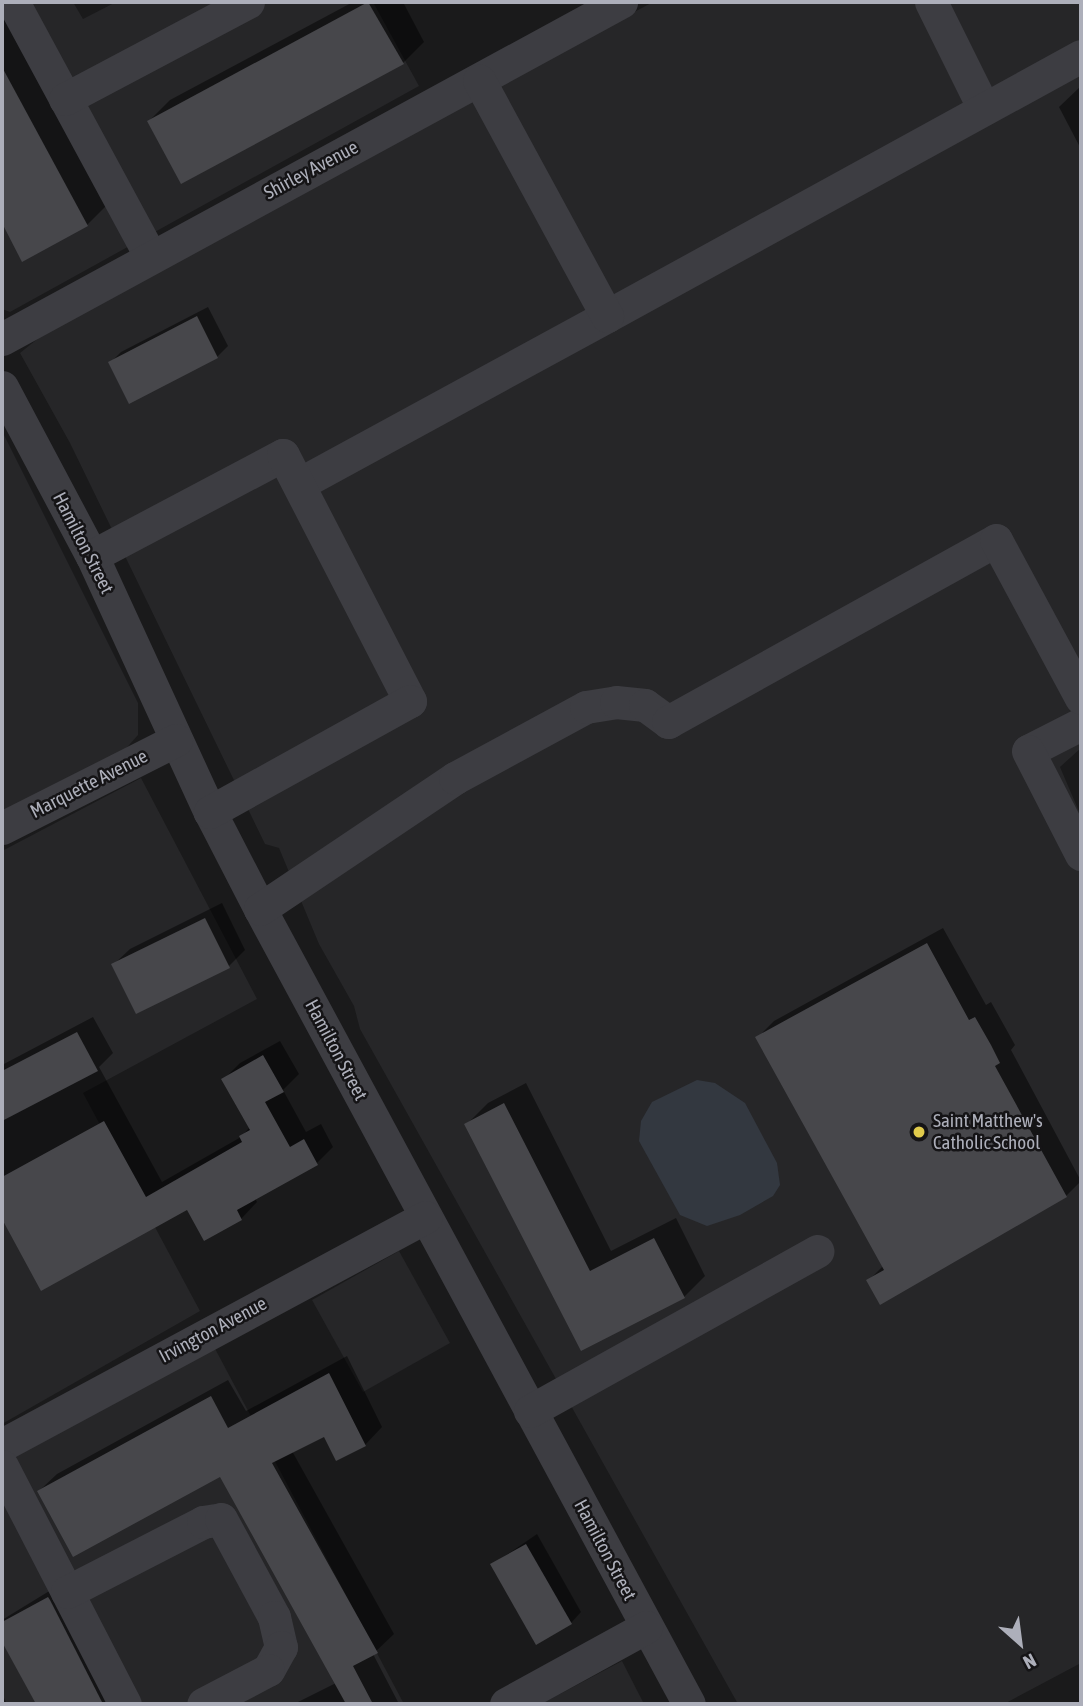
<!DOCTYPE html>
<style>
body{margin:0}
#map{position:relative;width:1083px;height:1706px;overflow:hidden;background:#1a1a1b;font-family:"Asap Condensed",sans-serif}
div>[style]{position:absolute}
.built>*{inset:0;background:#262628}
.water>*{inset:0;background:#333840}
.shadow>*{inset:0;background:#0007}
.building>*{inset:0;background:#47474b}
.minor>*{height:33px;margin:-16.5px;padding:0 16.5px;transform-origin:16.5px;border-radius:16.5px;background:#3d3d42}
.dots>*{width:19px;height:19px;translate:-50% -50%;box-sizing:border-box;border:4px solid #151416;border-radius:50%}
span{translate:-50% -50%;white-space:nowrap;text-align:center;line-height:1.15;-webkit-text-stroke:5px #151416;paint-order:stroke}
.street-label{font-size:19px;color:#adafba}
.poi-label{font-size:19px;color:#adafba}
.left{translate:0 -50%;text-align:left}
.frame{position:absolute;inset:0;border:4px solid #adafba;pointer-events:none}
.north{position:absolute;left:985px;top:1608px;width:70px;height:70px;-webkit-text-stroke:5px #151416;paint-order:stroke;rotate:152deg;font-size:19px;font-weight:700;line-height:28px;text-align:center;color:#adafba}
.north::after{content:'';display:block;margin:auto;width:24px;height:32px;background:#adafba;clip-path:polygon(50% 0,100% 100%,50% 72%,0 100%)}
</style>
<div id="map">
<div class="built">
<div style="clip-path:polygon(2px 2px,73px 2px,83px 19px,116px 2px,373px 2px,419px 86px,10px 312px,2px 309px)"></div>
<div style="clip-path:polygon(653px 2px,1081px 2px,1081px 748px,1060px 767px,1081px 816px,1081px 1663px,1004px 1704px,738px 1704px,360px 1029px,354px 1006px,319px 944px,279px 848px,265px 844px,70px 443px,20px 353px,66px 316px)"></div>
<div style="clip-path:polygon(2px 431px,138px 703px,138px 735px,121px 754px,2px 815px)"></div>
<div style="clip-path:polygon(141px 778px,257px 999px,83px 1093px,200px 1311px,2px 1424px,2px 851px)"></div>
<div style="clip-path:polygon(399px 1251px,450px 1343px,363px 1392px,312px 1300px)"></div>
<div style="clip-path:polygon(212px 1343px,404px 1704px,7px 1704px,2px 1694px,2px 1458px)"></div>
<div style="clip-path:polygon(622px 1661px,644px 1704px,541px 1704px)"></div>
</div>
<div class="water">
<div style="clip-path:polygon(697px 1080px,715px 1083px,745px 1103px,777px 1163px,780px 1185px,773px 1196px,740px 1215px,707px 1226px,680px 1215px,639px 1141px,641px 1121px,652px 1102px)"></div>
</div>
<div class="shadow">
<div style="clip-path:polygon(353px 2px,403px 2px,424px 42px,403px 63px,149px 121px,170px 100px)"></div>
<div style="clip-path:polygon(2px 7px,108px 204px,87px 225px,23px 260px,2px 220px)"></div>
<div style="clip-path:polygon(1081px 86px,1081px 149px,1059px 107px)"></div>
<div style="clip-path:polygon(208px 307px,228px 346px,217px 357px,110px 363px,121px 352px)"></div>
<div style="clip-path:polygon(222px 903px,245px 950px,229px 966px,113px 965px,130px 949px)"></div>
<div style="clip-path:polygon(943px 928px,986px 1005px,991px 1002px,1015px 1045px,1011px 1050px,1081px 1181px,1066px 1196px,869px 1280px,884px 1265px,758px 1037px,774px 1021px)"></div>
<div style="clip-path:polygon(93px 1017px,113px 1053px,99px 1067px,162px 1182px,241px 1137px,250px 1127px,224px 1079px,240px 1063px,280px 1041px,299px 1074px,283px 1090px,306px 1132px,321px 1124px,333px 1147px,317px 1163px,255px 1198px,257px 1202px,241px 1219px,187px 1208px,42px 1288px,2px 1215px,2px 1065px)"></div>
<div style="clip-path:polygon(526px 1083px,611px 1251px,676px 1218px,705px 1276px,684px 1297px,581px 1349px,467px 1124px,488px 1103px)"></div>
<div style="clip-path:polygon(347px 1356px,382px 1427px,365px 1445px,325px 1434px,292px 1451px,394px 1634px,373px 1654px,398px 1702px,294px 1704px,336px 1683px,220px 1474px,39px 1491px,57px 1474px,228px 1380px,246px 1411px)"></div>
<div style="clip-path:polygon(537px 1534px,581px 1612px,571px 1623px,492px 1565px)"></div>
<div style="clip-path:polygon(64px 1582px,134px 1704px,38px 1704px,2px 1638px,2px 1620px)"></div>
</div>
<div class="building">
<div style="clip-path:polygon(368px 2px,404px 64px,181px 184px,147px 121px)"></div>
<div style="clip-path:polygon(2px 67px,88px 226px,22px 262px,2px 223px)"></div>
<div style="clip-path:polygon(197px 316px,218px 358px,129px 404px,108px 362px)"></div>
<div style="clip-path:polygon(205px 918px,230px 968px,136px 1014px,111px 964px)"></div>
<div style="clip-path:polygon(927px 943px,969px 1020px,975px 1017px,991px 1045px,1000px 1063px,995px 1066px,1067px 1197px,880px 1305px,866px 1280px,884px 1270px,755px 1037px)"></div>
<div style="clip-path:polygon(77px 1032px,98px 1071px,2px 1121px,2px 1071px)"></div>
<div style="clip-path:polygon(263px 1055px,284px 1092px,265px 1102px,290px 1147px,304px 1139px,318px 1165px,237px 1210px,242px 1220px,204px 1241px,187px 1210px,41px 1291px,2px 1219px,2px 1177px,104px 1121px,146px 1197px,242px 1142px,239px 1136px,250px 1130px,221px 1079px)"></div>
<div style="clip-path:polygon(504px 1103px,590px 1271px,654px 1238px,685px 1298px,581px 1351px,464px 1124px)"></div>
<div style="clip-path:polygon(329px 1373px,366px 1446px,336px 1461px,324px 1437px,272px 1463px,378px 1653px,353px 1666px,373px 1704px,346px 1704px,220px 1477px,73px 1557px,37px 1491px,211px 1396px,228px 1428px)"></div>
<div style="clip-path:polygon(526px 1544px,572px 1624px,536px 1645px,490px 1564px)"></div>
<div style="clip-path:polygon(48px 1597px,50px 1600px,103px 1704px,36px 1704px,2px 1642px,2px 1622px)"></div>
</div>
<div class="minor">
<div style="left:13px;top:2px;width:290px;rotate:61.6deg"></div>
<div style="left:931px;top:2px;width:119px;rotate:63.6deg"></div>
<div style="left:65px;top:99px;width:207px;rotate:-27.9deg"></div>
<div style="left:607px;top:316px;width:541px;rotate:-28.75deg"></div>
<div style="left:2px;top:339px;width:705px;rotate:-28.57deg"></div>
<div style="left:2px;top:387px;width:191px;rotate:62deg"></div>
<div style="left:92px;top:556px;width:282px;rotate:65.3deg"></div>
<div style="left:210px;top:812px;width:109px;rotate:62.7deg"></div>
<div style="left:260px;top:909px;width:903px;rotate:61.65deg"></div>
<div style="left:299px;top:484px;width:351px;rotate:-28.6deg"></div>
<div style="left:607px;top:316px;width:268px;rotate:-118.5deg"></div>
<div style="left:92px;top:556px;width:216px;rotate:-27.9deg"></div>
<div style="left:283px;top:455px;width:277px;rotate:62.7deg"></div>
<div style="left:410px;top:701px;width:229px;rotate:151deg"></div>
<div style="left:1081px;top:724px;width:59px;rotate:153deg"></div>
<div style="left:1028px;top:751px;width:116px;rotate:62.8deg"></div>
<div style="left:2px;top:828px;width:195px;rotate:-26.8deg"></div>
<div style="left:260px;top:909px;width:235px;rotate:-33.9deg"></div>
<div style="left:455px;top:778px;width:149px;rotate:-28.5deg"></div>
<div style="left:586px;top:707px;width:30px;rotate:-9deg"></div>
<div style="left:616px;top:702px;width:29px;rotate:6deg"></div>
<div style="left:645px;top:705px;width:29px;rotate:36deg"></div>
<div style="left:668px;top:722px;width:375px;rotate:-29deg"></div>
<div style="left:996px;top:540px;width:179px;rotate:61.7deg"></div>
<div style="left:530px;top:1411px;width:329px;rotate:-29.1deg"></div>
<div style="left:2px;top:1445px;width:481px;rotate:-28.3deg"></div>
<div style="left:2px;top:1466px;width:268px;rotate:62.7deg"></div>
<div style="left:67px;top:1592px;width:153px;rotate:-27.2deg"></div>
<div style="left:203px;top:1522px;width:18px;rotate:-9deg"></div>
<div style="left:221px;top:1519px;width:111px;rotate:61.6deg"></div>
<div style="left:274px;top:1617px;width:31px;rotate:77deg"></div>
<div style="left:281px;top:1647px;width:26px;rotate:119deg"></div>
<div style="left:268px;top:1670px;width:73px;rotate:152.4deg"></div>
<div style="left:506px;top:1704px;width:160px;rotate:-28.8deg"></div>
</div>
<div class="dots">
<div style="left:919px;top:1132px;background:#e1cb4c"></div>
</div>
<div class="street-label">
<span style="left:311px;top:170px;rotate:-28deg">Shirley Avenue</span>
<span style="left:83px;top:543px;rotate:63deg">Hamilton Street</span>
<span style="left:89px;top:784px;rotate:-27deg">Marquette Avenue</span>
<span style="left:336px;top:1050px;rotate:62deg">Hamilton Street</span>
<span style="left:213px;top:1330px;rotate:-28deg">Irvington Avenue</span>
<span style="left:605px;top:1550px;rotate:62deg">Hamilton Street</span>
</div>
<div class="poi-label">
<span class="left" style="left:933px;top:1132px">Saint Matthew's<br>Catholic School</span>
</div>
<div class="frame"></div>
<div class="north">N</div>
</div>
